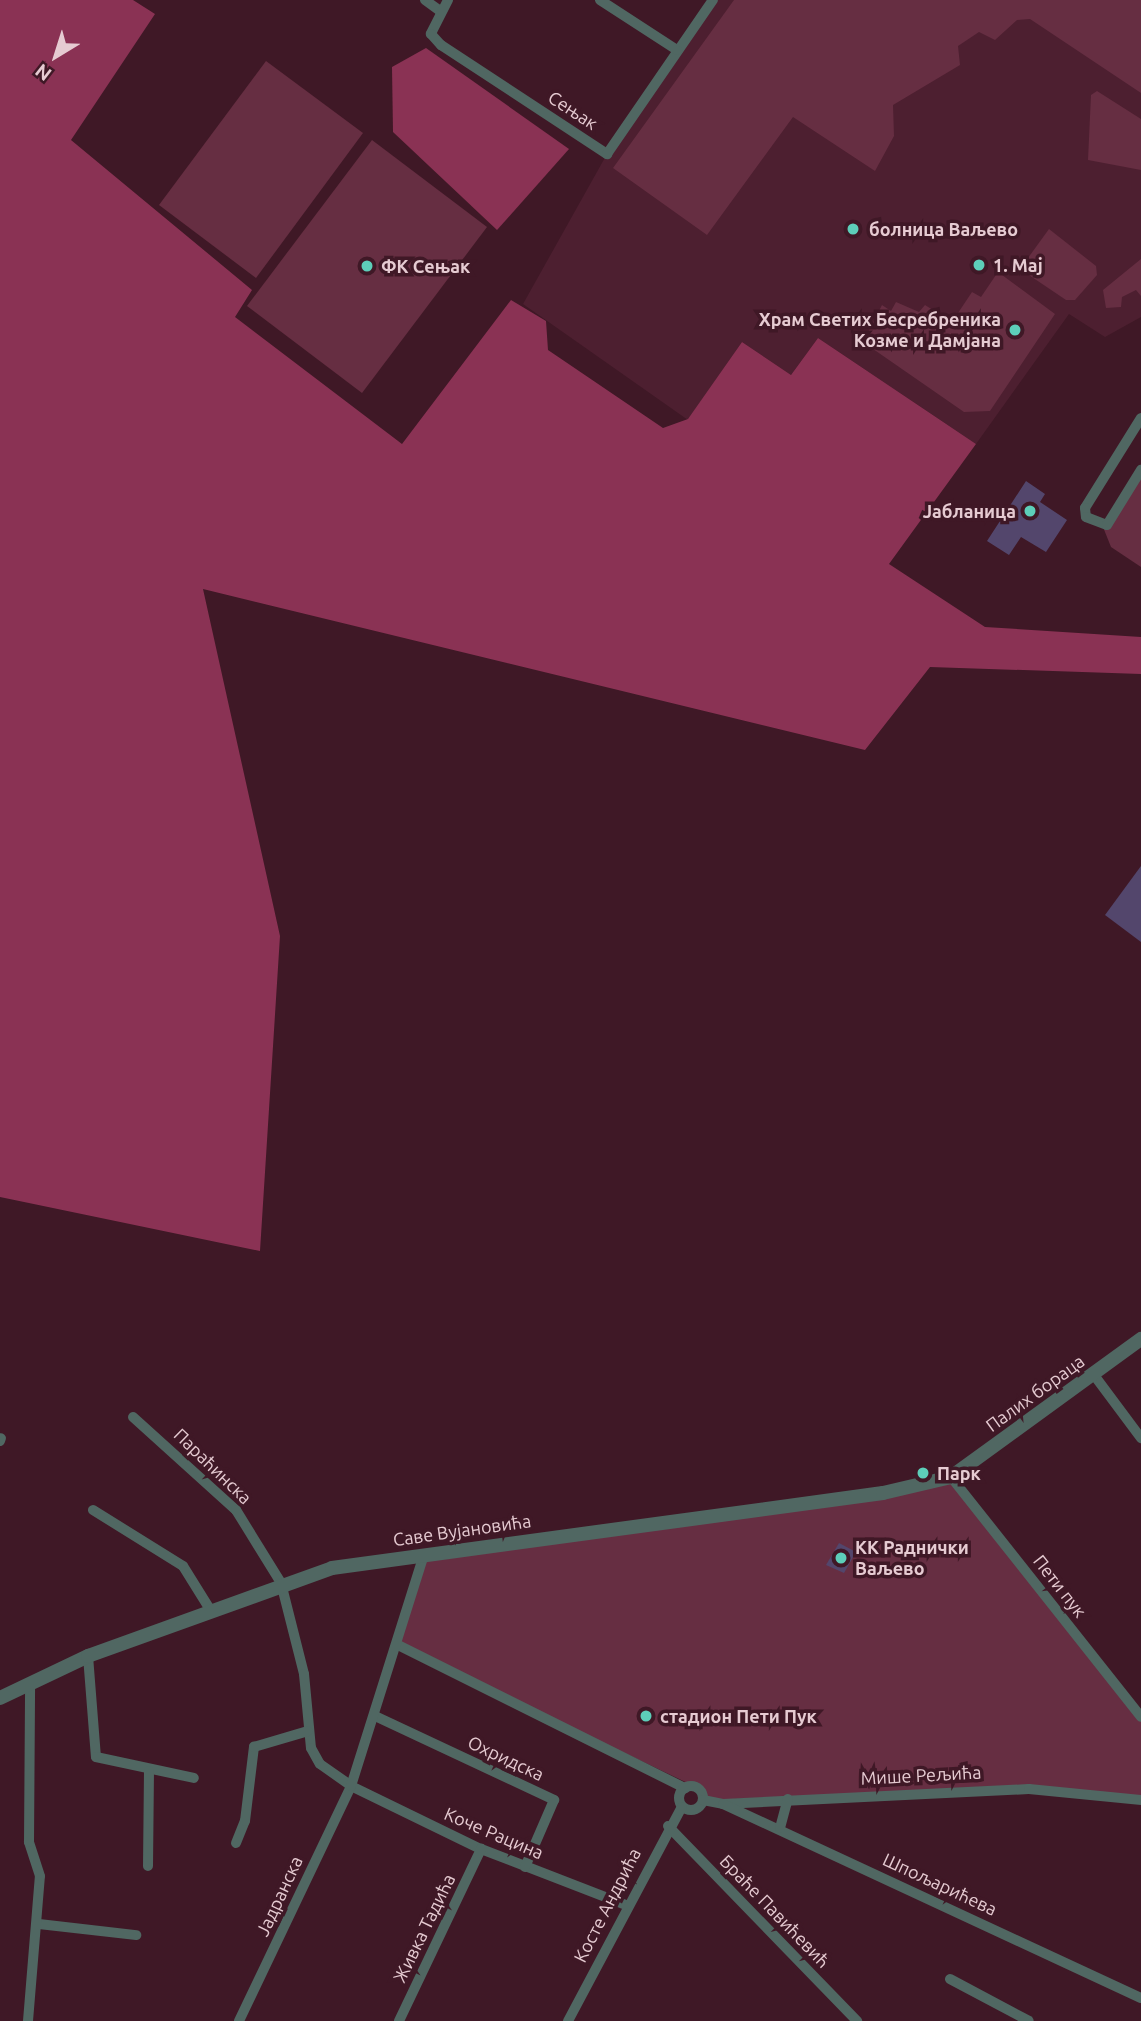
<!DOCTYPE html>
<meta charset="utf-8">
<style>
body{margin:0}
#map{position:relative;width:1141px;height:2021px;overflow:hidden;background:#3f1826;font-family:Ubuntu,sans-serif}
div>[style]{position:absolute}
.built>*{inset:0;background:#4d1f30}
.green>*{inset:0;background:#662e42}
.forest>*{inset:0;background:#8a3254}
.building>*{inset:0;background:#53466c}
.minor>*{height:10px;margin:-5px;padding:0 5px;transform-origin:5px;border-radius:5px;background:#506762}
.minor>.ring{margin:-5px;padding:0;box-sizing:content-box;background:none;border:10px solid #506762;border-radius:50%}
.tertiary>*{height:14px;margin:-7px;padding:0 7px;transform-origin:7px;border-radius:7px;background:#506762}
.dots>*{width:19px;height:19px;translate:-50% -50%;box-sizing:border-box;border:4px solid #3f1826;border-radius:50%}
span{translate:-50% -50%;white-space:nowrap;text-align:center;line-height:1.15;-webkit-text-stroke:7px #3f1826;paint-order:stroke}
.street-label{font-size:18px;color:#e6cbd2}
.poi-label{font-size:18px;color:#e6cbd2;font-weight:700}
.left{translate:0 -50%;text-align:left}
.right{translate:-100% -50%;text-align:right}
.north{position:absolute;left:21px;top:21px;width:70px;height:70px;-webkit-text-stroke:5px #3f1826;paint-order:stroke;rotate:218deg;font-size:19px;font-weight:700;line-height:28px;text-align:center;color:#e6cbd2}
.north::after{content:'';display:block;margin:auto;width:24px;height:32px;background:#e6cbd2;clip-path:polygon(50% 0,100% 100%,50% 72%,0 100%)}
</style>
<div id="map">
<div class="built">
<div style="clip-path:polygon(713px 0,1141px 0,1141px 317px,1105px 337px,1069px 314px,976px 444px,818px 338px,791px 375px,742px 342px,688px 420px,523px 304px,607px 154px)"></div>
</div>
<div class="green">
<div style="clip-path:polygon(734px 0,1141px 0,1141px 93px,1030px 19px,1017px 20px,995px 40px,979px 32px,958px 46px,960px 65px,893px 105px,894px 136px,875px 171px,793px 117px,707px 235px,613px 168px)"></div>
<div style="clip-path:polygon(266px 61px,363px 133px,256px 278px,159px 205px)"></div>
<div style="clip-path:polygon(1097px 91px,1141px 119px,1141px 170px,1088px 160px,1091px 95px)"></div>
<div style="clip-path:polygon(372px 140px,487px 227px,362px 393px,247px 306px)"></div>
<div style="clip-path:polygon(1049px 229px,1096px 266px,1097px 275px,1075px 300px,1066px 300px,1020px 269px)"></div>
<div style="clip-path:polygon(1141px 259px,1141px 296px,1136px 290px,1122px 297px,1121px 307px,1106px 308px,1103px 290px)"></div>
<div style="clip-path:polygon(998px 272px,1055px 314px,990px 411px,964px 412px,863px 342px,882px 305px,891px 311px,896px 302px,919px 312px,925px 305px,952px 322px,972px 292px,981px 297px)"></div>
<div style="clip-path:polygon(1141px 470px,1141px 567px,1111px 547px,1103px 527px)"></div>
<div style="clip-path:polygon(951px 1477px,1141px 1717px,1141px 1800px,1029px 1789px,703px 1800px,696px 1787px,398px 1645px,424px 1554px)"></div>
</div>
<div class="forest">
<div style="clip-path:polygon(0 0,133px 0,155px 14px,71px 140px,252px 290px,235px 317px,402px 444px,511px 300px,546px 321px,548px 350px,663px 428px,688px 419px,742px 342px,791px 375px,818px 338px,976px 444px,889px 564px,985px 627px,1141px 637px,1141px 674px,930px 667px,865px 750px,203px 589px,280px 936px,260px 1251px,0 1197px)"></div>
<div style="clip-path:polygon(426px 48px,569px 149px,497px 230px,393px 132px,392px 67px)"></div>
</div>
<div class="building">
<div style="clip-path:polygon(1026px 481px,1045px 494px,1040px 502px,1067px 520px,1046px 552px,1021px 537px,1009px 555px,987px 541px)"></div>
<div style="clip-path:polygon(1141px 866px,1141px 942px,1105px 915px)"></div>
<div style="clip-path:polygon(839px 1543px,856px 1552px,844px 1573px,826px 1565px)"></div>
</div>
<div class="minor">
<div style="left:425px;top:0;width:19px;rotate:36deg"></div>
<div style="left:448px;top:0;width:38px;rotate:117deg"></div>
<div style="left:431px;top:34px;width:15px;rotate:48deg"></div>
<div style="left:441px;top:45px;width:199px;rotate:33.3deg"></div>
<div style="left:607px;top:154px;width:187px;rotate:-55.5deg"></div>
<div style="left:600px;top:0;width:92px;rotate:33deg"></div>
<div style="left:1141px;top:418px;width:106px;rotate:121.9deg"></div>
<div style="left:1085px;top:508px;width:9px;rotate:84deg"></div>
<div style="left:1086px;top:517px;width:22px;rotate:21deg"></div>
<div style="left:1107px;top:525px;width:65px;rotate:-58.3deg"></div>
<div style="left:1094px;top:1375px;width:79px;rotate:53.3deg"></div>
<div style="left:133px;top:1417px;width:139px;rotate:42.1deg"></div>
<div style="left:236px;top:1510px;width:86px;rotate:58.3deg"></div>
<div style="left:281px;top:1583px;width:94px;rotate:75.8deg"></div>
<div style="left:304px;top:1674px;width:74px;rotate:84.6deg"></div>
<div style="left:311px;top:1748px;width:18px;rotate:61deg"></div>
<div style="left:320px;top:1764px;width:38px;rotate:35deg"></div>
<div style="left:351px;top:1786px;width:144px;rotate:25.9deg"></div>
<div style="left:481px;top:1849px;width:155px;rotate:21.1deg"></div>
<div style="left:0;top:1441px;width:3px;rotate:-72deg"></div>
<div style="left:951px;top:1477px;width:306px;rotate:51.6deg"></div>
<div style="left:93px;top:1510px;width:106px;rotate:31.9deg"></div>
<div style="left:183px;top:1566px;width:53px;rotate:58.1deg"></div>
<div style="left:398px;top:1645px;width:321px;rotate:26.5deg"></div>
<div style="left:88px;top:1656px;width:101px;rotate:85.5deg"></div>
<div style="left:96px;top:1757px;width:100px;rotate:12.1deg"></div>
<div style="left:375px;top:1716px;width:198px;rotate:25.1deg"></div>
<div style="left:554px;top:1800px;width:73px;rotate:113.4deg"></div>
<div class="ring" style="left:679px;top:1786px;width:14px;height:14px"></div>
<div style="left:703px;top:1800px;width:20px;rotate:11deg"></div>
<div style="left:723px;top:1804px;width:306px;rotate:-2.8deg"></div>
<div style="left:1029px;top:1789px;width:113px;rotate:5.6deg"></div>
<div style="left:723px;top:1804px;width:461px;rotate:24.9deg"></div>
<div style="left:668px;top:1826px;width:272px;rotate:45.9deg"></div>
<div style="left:780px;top:1828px;width:30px;rotate:-75deg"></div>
<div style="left:236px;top:1843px;width:24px;rotate:-68deg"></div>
<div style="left:245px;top:1821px;width:75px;rotate:-83.1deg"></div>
<div style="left:254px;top:1747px;width:56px;rotate:-16.5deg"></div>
<div style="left:148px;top:1866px;width:95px;rotate:-89.4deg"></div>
<div style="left:39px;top:1924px;width:98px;rotate:6.5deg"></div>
<div style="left:950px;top:1979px;width:89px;rotate:28deg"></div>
<div style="left:28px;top:2021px;width:145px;rotate:-85.3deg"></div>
<div style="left:40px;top:1876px;width:36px;rotate:-108deg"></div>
<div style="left:29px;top:1842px;width:157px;rotate:-89.6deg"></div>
<div style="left:239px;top:2021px;width:260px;rotate:-64.5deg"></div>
<div style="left:351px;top:1786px;width:243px;rotate:-72.5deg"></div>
<div style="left:399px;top:2021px;width:191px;rotate:-64.5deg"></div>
<div style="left:568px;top:2021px;width:242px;rotate:-62deg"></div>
</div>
<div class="tertiary">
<div style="left:0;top:1698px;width:98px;rotate:-25.5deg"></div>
<div style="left:88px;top:1656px;width:259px;rotate:-19.8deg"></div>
<div style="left:332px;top:1568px;width:556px;rotate:-7.75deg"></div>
<div style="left:883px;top:1493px;width:70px;rotate:-13.2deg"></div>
<div style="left:951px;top:1477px;width:235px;rotate:-36deg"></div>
</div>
<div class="dots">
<div style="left:853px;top:229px;background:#5dceb9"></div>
<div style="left:979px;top:265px;background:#5dceb9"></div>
<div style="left:367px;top:266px;background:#5dceb9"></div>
<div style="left:1015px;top:330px;background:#5dceb9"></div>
<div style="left:1030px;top:511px;background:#5dceb9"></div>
<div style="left:923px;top:1473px;background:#5dceb9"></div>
<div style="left:841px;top:1558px;background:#5dceb9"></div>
<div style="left:646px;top:1716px;background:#5dceb9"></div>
</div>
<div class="street-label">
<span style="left:573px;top:110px;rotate:33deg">Сењак</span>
<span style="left:1035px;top:1393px;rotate:-36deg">Палих бораца</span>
<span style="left:213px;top:1466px;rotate:44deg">Параћинска</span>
<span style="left:462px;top:1530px;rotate:-8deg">Саве Вујановића</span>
<span style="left:1060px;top:1586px;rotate:52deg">Пети пук</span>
<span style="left:506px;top:1758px;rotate:25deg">Охридска</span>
<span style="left:921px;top:1775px;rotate:-3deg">Мише Рељића</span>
<span style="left:494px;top:1833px;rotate:23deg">Коче Рацина</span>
<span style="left:940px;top:1884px;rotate:25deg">Шпољарићева</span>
<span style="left:279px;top:1896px;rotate:-65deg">Јадранска</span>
<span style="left:607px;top:1905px;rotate:-63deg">Косте Андрића</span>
<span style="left:775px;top:1911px;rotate:46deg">Браће Павићевић</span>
<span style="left:424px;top:1928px;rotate:-64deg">Живка Тадића</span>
</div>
<div class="poi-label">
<span class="left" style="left:869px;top:229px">болница Ваљево</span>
<span class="left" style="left:993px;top:265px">1. Мај</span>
<span class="left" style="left:381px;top:266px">ФК Сењак</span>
<span class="right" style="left:1001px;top:330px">Храм Светих Бесребреника<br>Козме и Дамјана</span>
<span class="right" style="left:1016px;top:511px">Јабланица</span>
<span class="left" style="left:937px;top:1473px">Парк</span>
<span class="left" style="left:855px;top:1558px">КК Раднички<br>Ваљево</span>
<span class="left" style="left:660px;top:1716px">стадион Пети Пук</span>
</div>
<div class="north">N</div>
</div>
